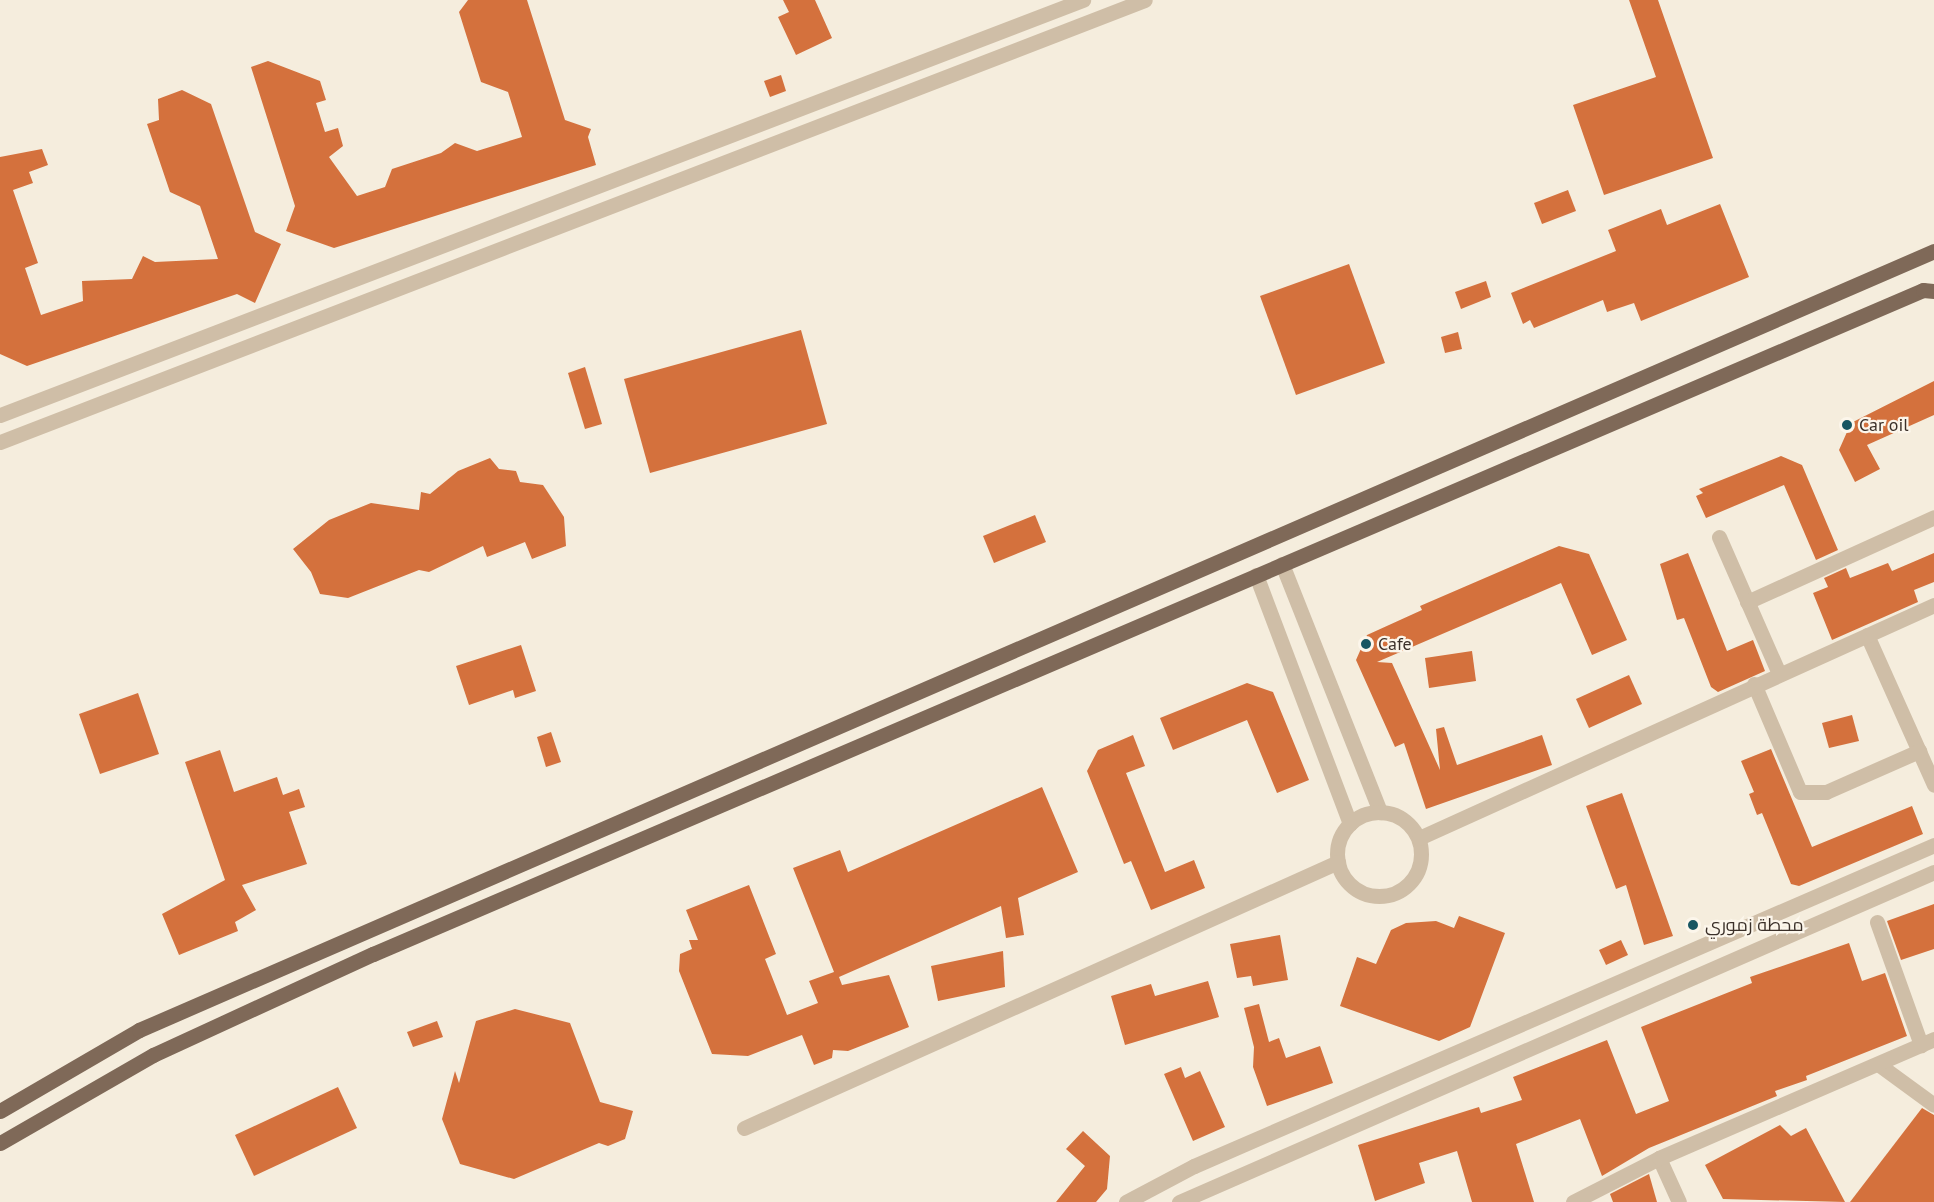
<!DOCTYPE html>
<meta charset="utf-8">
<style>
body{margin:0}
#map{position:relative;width:1934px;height:1202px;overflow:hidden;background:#f5eddd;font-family:"PT Sans",Cairo,sans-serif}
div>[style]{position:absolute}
.building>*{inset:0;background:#d4713d}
.minor>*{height:15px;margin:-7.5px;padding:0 7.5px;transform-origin:7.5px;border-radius:7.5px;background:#cfbea7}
.minor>.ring{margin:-7.5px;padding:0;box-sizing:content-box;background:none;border:15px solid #cfbea7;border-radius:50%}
.major>*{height:15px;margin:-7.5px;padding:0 7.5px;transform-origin:7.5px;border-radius:7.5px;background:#7f6958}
.dots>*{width:16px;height:16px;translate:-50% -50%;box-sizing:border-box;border:3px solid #fcf6eb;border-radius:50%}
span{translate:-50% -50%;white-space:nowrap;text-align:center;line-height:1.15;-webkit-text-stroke:4.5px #fcf6eb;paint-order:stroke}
.poi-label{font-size:18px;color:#3b3029}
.left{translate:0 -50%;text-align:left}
</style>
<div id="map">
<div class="building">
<div style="clip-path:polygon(468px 0,527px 0,565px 120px,591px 129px,588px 137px,596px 165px,334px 248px,286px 231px,295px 206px,251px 67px,268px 61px,320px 81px,326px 100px,316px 103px,325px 132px,338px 128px,343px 146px,329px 157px,357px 196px,385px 187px,392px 169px,441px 153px,455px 143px,477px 151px,522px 137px,508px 92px,481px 82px,459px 12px)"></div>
<div style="clip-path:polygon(783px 0,815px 0,832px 38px,796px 55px,778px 17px,789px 12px)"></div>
<div style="clip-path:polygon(1629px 0,1658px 0,1713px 158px,1604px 195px,1573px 105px,1656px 77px)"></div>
<div style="clip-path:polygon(781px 75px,786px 91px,770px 97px,764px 81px)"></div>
<div style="clip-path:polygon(182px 90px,211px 104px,255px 232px,281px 244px,255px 303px,237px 294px,27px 366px,0 354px,0 157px,42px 149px,48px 165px,29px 172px,33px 183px,13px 190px,38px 263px,25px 268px,41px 315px,83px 301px,82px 281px,132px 279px,143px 256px,155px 262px,218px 259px,200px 206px,170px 192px,147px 124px,159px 120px,158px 99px)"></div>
<div style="clip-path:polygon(1568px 190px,1576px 211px,1542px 224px,1534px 203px)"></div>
<div style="clip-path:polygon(1720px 204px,1749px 277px,1641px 321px,1634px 303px,1607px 312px,1603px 300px,1534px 328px,1530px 320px,1523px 324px,1511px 293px,1616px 251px,1608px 230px,1661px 209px,1667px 225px)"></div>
<div style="clip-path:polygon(1349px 264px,1385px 363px,1296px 395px,1260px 296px)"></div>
<div style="clip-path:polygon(1486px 281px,1491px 297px,1461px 309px,1455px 292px)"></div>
<div style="clip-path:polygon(801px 330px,827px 424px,650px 473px,624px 379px)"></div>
<div style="clip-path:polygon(1458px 332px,1462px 349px,1445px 353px,1441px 337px)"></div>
<div style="clip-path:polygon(585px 367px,602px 424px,585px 429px,568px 373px)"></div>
<div style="clip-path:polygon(1934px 381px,1934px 415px,1867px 445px,1880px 469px,1855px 482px,1839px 450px,1851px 423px)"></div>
<div style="clip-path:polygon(1781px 456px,1802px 465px,1838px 550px,1816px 560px,1784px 485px,1706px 518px,1696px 496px,1703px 493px,1699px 489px)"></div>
<div style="clip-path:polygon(490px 458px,499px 469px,516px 471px,520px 482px,543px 485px,564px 517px,566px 546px,532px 559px,525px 542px,487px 557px,483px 546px,429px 572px,419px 570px,348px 598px,320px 594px,311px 572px,293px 549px,329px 520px,371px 503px,419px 510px,421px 492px,430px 494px,458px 471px)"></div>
<div style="clip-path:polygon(1035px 515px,1046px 542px,994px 563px,983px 536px)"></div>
<div style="clip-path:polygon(1559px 546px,1589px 554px,1627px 640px,1592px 655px,1561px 583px,1377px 662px,1392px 663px,1440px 770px,1436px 729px,1444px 727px,1457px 765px,1542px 735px,1552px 765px,1426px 809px,1404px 743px,1395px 747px,1356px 660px,1367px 635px,1422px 610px,1420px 606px)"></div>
<div style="clip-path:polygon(1688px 553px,1727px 651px,1753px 640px,1765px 671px,1718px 692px,1711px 687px,1684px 618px,1677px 620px,1660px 564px)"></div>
<div style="clip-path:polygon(1934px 553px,1934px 582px,1914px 590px,1918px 602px,1832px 640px,1813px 593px,1828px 587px,1824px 578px,1846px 568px,1850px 578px,1888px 563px,1892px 571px)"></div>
<div style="clip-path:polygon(521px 645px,536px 691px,515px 698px,513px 690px,469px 705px,456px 666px)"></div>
<div style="clip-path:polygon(1472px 651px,1476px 681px,1429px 688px,1425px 658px)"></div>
<div style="clip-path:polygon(1629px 675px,1642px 704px,1589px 728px,1576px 699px)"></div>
<div style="clip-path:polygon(1247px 683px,1273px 692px,1309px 780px,1277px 793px,1247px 720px,1173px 750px,1160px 718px)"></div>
<div style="clip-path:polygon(138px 693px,159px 754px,100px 774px,79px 714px)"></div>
<div style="clip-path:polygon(1852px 715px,1859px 741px,1829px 748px,1822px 723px)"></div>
<div style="clip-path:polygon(551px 732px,561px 762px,546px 767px,537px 737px)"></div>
<div style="clip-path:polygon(1133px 735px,1145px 766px,1126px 773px,1165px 872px,1194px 860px,1205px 888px,1151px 910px,1131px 861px,1124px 864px,1087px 771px,1098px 750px)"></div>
<div style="clip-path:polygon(1771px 749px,1812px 847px,1912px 806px,1923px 834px,1799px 886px,1791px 884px,1762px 813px,1757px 815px,1749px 794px,1754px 792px,1741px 761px)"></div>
<div style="clip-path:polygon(220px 750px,234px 792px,277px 777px,283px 795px,299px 789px,305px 807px,289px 812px,307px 864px,242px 885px,256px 910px,235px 922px,238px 931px,179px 955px,162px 914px,225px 880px,185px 762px)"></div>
<div style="clip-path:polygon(1042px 787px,1078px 872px,1018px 898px,1024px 935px,1006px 938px,1001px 906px,839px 977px,842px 985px,889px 975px,909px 1027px,848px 1051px,833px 1050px,832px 1058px,814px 1065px,802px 1035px,748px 1056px,712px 1054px,679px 971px,680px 954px,692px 949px,689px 940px,698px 940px,686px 910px,749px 885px,776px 954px,765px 959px,787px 1015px,818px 1003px,809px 981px,834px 972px,793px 868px,840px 850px,848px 872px)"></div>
<div style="clip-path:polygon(1622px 793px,1673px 936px,1644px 945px,1626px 885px,1616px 889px,1586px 806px)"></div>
<div style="clip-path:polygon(1934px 904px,1934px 949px,1901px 960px,1887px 921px)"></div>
<div style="clip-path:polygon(1459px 916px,1505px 933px,1470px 1027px,1439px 1041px,1340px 1006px,1357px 957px,1376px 964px,1391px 930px,1406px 923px,1436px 921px,1454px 928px)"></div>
<div style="clip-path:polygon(1280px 935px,1288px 980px,1253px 986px,1251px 976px,1237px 978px,1230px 944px)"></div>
<div style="clip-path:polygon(1621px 940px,1628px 955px,1606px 965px,1599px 950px)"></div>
<div style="clip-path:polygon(1849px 943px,1862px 981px,1885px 973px,1907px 1036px,1806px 1076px,1807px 1080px,1775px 1091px,1777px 1096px,1649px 1148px,1602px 1176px,1580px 1119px,1516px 1144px,1534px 1202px,1472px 1202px,1457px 1151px,1419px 1163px,1425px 1183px,1375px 1201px,1358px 1145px,1479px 1107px,1481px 1113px,1522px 1100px,1513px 1077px,1607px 1040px,1636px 1114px,1669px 1101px,1641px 1027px,1752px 983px,1750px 977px)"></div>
<div style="clip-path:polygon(1003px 951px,1005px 987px,938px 1001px,931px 966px)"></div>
<div style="clip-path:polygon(1208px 981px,1219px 1017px,1125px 1045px,1111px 996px,1151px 984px,1155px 996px)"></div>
<div style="clip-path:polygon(1259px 1004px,1269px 1042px,1279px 1038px,1286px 1058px,1320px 1046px,1333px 1083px,1267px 1106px,1253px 1067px,1254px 1047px,1244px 1008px)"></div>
<div style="clip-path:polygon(515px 1009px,570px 1023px,600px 1102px,633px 1111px,625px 1139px,608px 1146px,599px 1143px,514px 1179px,460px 1164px,442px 1119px,455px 1071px,459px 1083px,476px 1021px)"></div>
<div style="clip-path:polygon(437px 1021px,443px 1037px,413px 1047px,407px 1032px)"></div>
<div style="clip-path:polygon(1181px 1067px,1185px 1078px,1200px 1071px,1225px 1127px,1193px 1141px,1164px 1074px)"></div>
<div style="clip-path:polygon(338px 1087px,357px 1128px,254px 1176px,235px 1135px)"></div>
<div style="clip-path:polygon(1922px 1108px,1934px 1115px,1934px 1202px,1850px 1202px)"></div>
<div style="clip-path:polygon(1780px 1125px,1791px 1136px,1806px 1128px,1845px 1202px,1723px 1199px,1705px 1165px)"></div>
<div style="clip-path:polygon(1083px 1131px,1110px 1156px,1107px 1189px,1096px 1202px,1056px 1202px,1085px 1166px,1066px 1149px)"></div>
<div style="clip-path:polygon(1649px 1174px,1657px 1202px,1613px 1202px,1610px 1194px)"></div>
</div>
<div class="minor">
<div style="left:0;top:415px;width:1160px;rotate:-20.97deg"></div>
<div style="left:0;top:442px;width:1227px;rotate:-21.11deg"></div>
<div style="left:1719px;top:537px;width:150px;rotate:66.3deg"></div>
<div style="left:1282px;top:564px;width:267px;rotate:68.4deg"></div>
<div style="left:1256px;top:575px;width:266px;rotate:69.3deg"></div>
<div style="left:1747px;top:602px;width:205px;rotate:-24.4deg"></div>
<div style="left:1867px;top:635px;width:164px;rotate:65.9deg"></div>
<div style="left:1754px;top:684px;width:117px;rotate:66.9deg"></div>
<div style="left:1800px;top:792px;width:26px"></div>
<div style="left:1826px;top:792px;width:102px;rotate:-23.8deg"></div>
<div class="ring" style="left:1337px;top:812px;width:69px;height:69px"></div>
<div style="left:1419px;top:838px;width:565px;rotate:-24.34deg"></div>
<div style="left:1877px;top:922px;width:131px;rotate:70.3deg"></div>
<div style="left:1878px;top:1064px;width:69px;rotate:36.2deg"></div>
<div style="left:744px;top:1128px;width:651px;rotate:-24.12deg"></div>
<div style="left:1659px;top:1158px;width:48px;rotate:65.6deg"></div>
<div style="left:1126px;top:1202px;width:77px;rotate:-27.9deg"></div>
<div style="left:1194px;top:1166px;width:807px;rotate:-23.45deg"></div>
<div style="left:1179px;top:1202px;width:824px;rotate:-23.61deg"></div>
<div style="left:1573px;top:1202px;width:97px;rotate:-27.1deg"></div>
<div style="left:1659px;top:1158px;width:300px;rotate:-23.4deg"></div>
</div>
<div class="major">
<div style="left:0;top:1111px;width:161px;rotate:-30.2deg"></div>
<div style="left:139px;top:1030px;width:1957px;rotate:-23.46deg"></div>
<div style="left:0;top:1143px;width:177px;rotate:-29.9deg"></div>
<div style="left:153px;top:1055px;width:242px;rotate:-24.7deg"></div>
<div style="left:373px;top:954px;width:1686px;rotate:-23.19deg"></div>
<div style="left:1923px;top:290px;width:11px;rotate:5deg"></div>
</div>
<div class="dots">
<div style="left:1847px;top:425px;background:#185662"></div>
<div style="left:1366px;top:644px;background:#185662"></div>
<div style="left:1693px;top:925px;background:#185662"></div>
</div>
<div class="poi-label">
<span class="left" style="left:1859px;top:425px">Car oil</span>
<span class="left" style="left:1378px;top:644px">Cafe</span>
<span class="left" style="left:1705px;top:925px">محطة زموري</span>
</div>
</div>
